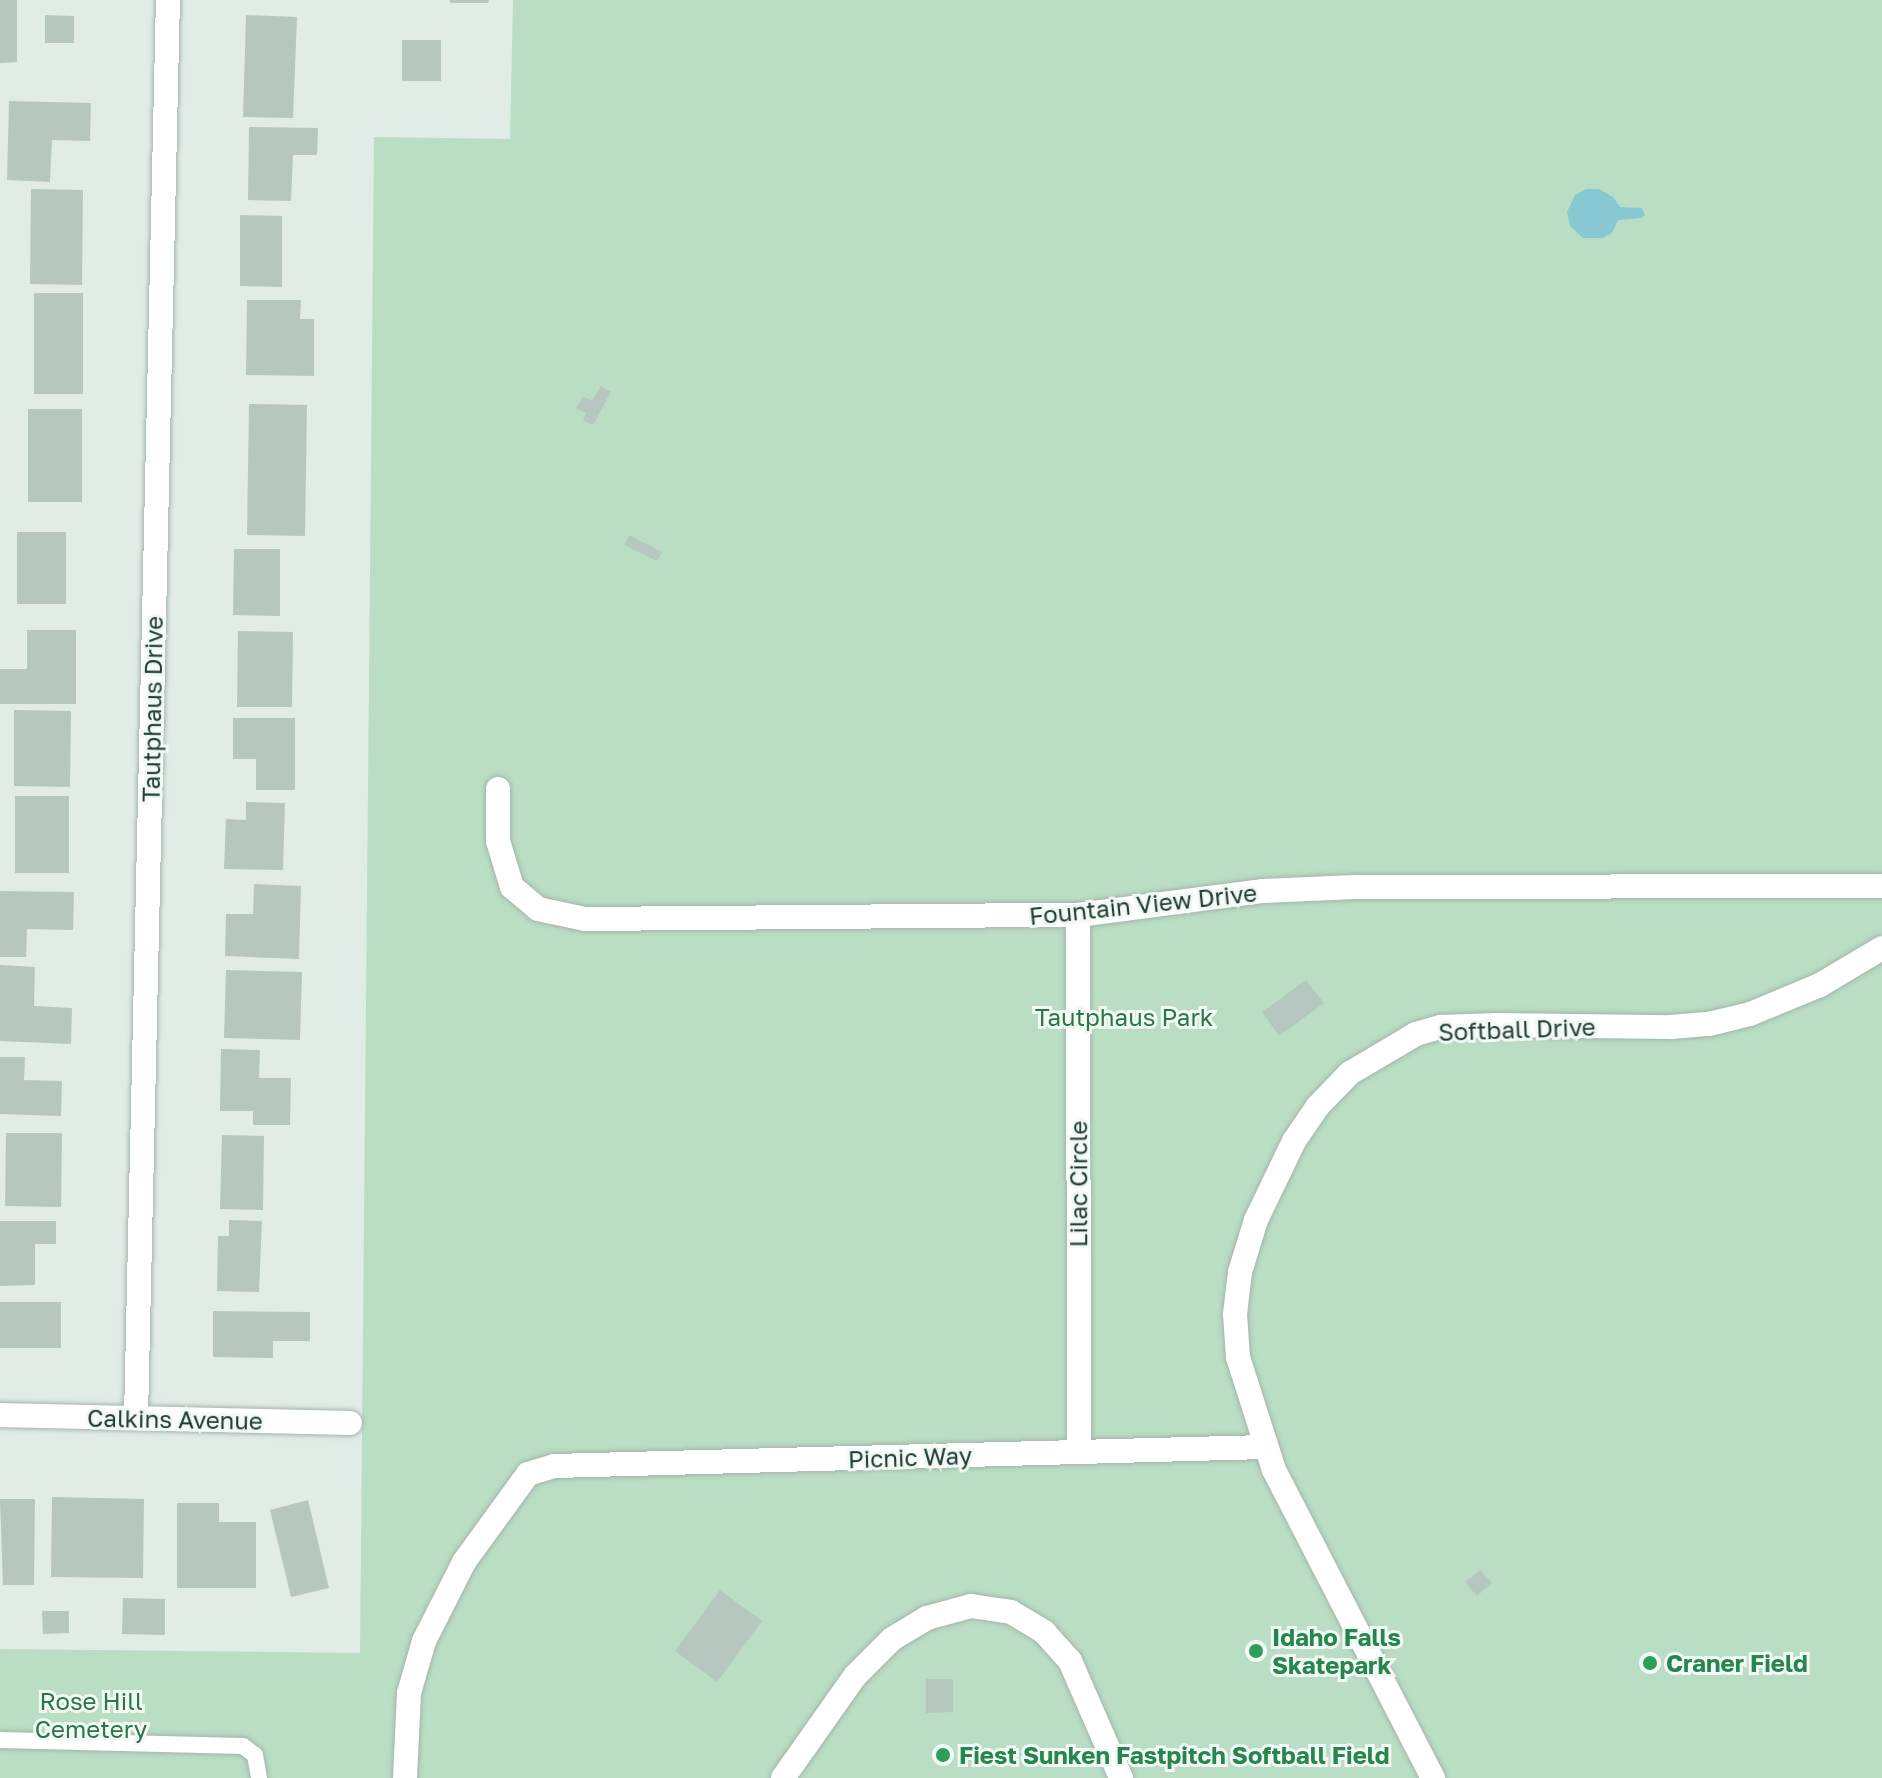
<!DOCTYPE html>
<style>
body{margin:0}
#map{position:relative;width:1882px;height:1778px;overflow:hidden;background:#e1ece7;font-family:"Golos Text",sans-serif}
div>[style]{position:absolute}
.green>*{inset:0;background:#b9dec3}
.water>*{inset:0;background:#88c8d3}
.building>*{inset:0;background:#b6c7c0}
.roads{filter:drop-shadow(0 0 2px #a4b4ae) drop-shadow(0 0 2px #a4b4ae)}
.service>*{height:16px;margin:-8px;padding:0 8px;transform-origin:8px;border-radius:8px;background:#fff}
.minor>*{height:24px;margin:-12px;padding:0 12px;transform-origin:12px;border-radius:12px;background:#fff}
.dots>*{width:22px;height:22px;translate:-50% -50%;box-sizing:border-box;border:4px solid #f2f9f5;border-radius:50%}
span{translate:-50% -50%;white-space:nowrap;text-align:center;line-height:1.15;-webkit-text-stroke:6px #f2f9f5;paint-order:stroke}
.street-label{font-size:24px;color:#213d35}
.park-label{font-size:24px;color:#2a7646}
.leisure-label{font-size:24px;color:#27864d;font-weight:700}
.left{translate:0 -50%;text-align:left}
</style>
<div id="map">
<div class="green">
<div style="clip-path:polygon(513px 0,1882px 0,1882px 1778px,0 1778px,0 1649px,360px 1653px,374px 137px,510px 139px)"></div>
</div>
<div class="water">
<div style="clip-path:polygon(1586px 189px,1599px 189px,1613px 197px,1620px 207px,1642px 208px,1645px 215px,1641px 218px,1618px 220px,1612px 233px,1602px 238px,1583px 238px,1570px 226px,1567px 212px,1575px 195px)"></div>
</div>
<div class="building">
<div style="clip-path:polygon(0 0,17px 0,17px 62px,0 63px)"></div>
<div style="clip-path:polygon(450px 0,489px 0,488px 3px,450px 3px)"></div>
<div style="clip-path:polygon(45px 15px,74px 16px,74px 43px,45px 43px)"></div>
<div style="clip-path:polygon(246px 15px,297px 17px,293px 118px,243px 117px)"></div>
<div style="clip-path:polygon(402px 40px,441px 40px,441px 81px,402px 81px)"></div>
<div style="clip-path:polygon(9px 101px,91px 103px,90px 141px,52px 140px,50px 182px,7px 180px)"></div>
<div style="clip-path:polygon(249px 127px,318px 128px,317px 155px,293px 155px,291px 201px,248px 200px)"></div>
<div style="clip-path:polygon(31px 189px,83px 190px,82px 285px,30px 284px)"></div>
<div style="clip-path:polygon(240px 215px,282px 216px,282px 287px,240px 286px)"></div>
<div style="clip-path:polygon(34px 293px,83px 293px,83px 394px,34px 394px)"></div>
<div style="clip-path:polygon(247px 300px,301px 300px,300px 319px,314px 319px,314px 376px,246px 375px)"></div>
<div style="clip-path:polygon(601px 386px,611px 392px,593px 425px,583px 420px,586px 413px,576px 408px,583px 396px,592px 401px)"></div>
<div style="clip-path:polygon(249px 404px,307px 405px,305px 536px,247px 535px)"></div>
<div style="clip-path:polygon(28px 409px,82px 409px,82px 502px,28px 502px)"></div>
<div style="clip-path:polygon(17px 532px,66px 532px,66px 604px,17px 604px)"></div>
<div style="clip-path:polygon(629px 535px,662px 552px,657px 561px,624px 545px)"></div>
<div style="clip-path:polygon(234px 549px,280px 549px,280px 616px,233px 615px)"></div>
<div style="clip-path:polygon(27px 630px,76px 630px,76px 704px,0 704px,0 669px,27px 669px)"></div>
<div style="clip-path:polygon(238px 631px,293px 632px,292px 707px,237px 707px)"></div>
<div style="clip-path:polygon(14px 710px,71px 711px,70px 787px,14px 786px)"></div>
<div style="clip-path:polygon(233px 718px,295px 718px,295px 790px,256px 790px,256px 759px,233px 759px)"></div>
<div style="clip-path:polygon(15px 796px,69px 796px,69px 873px,15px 873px)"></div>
<div style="clip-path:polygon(246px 802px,285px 803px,283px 870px,224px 869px,226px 819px,246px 820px)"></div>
<div style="clip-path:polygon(254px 884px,301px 886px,299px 959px,225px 956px,226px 914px,253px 914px)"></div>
<div style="clip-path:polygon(0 891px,74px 892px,73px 930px,27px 929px,26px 957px,0 957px)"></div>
<div style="clip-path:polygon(0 965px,35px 967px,34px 1006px,72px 1008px,71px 1044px,0 1041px)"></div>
<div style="clip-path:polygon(226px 970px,302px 972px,300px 1040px,224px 1038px)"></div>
<div style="clip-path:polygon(1306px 980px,1324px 1003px,1279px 1036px,1262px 1012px)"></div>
<div style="clip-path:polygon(221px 1049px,260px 1050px,259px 1078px,291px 1078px,290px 1125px,253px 1125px,253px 1111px,220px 1111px)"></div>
<div style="clip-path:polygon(0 1057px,25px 1057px,24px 1080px,62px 1081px,61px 1116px,0 1114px)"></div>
<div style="clip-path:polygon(6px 1133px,62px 1133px,61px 1207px,5px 1206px)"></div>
<div style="clip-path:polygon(222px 1135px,264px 1136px,263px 1210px,220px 1209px)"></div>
<div style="clip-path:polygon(229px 1220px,262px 1221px,259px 1292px,217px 1291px,218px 1236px,229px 1236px)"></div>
<div style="clip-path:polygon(0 1221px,56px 1221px,56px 1244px,35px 1244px,35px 1285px,0 1286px)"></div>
<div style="clip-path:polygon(0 1302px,61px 1302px,61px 1348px,0 1348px)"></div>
<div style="clip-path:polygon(213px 1311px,310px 1312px,310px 1341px,273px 1341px,273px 1358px,213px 1357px)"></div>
<div style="clip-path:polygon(52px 1497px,144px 1499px,143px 1578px,51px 1577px)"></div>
<div style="clip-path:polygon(0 1499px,35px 1499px,34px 1585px,3px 1585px)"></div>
<div style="clip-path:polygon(308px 1500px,329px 1588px,291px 1597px,270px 1510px)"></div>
<div style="clip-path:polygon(177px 1503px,219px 1503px,219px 1522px,256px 1522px,256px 1588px,177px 1588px)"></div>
<div style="clip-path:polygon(1480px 1570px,1492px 1583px,1477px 1596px,1465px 1582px)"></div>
<div style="clip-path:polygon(720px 1590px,762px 1621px,717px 1682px,675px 1651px)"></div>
<div style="clip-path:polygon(123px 1598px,165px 1599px,165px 1635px,122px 1634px)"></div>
<div style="clip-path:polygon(42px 1611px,69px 1611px,69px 1633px,43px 1634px)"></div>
<div style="clip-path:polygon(926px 1679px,953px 1679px,953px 1712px,926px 1713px)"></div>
</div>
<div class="roads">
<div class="service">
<div style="left:0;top:1740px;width:243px;rotate:1.4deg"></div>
<div style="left:243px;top:1746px;width:15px;rotate:37deg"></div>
<div style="left:255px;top:1755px;width:23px;rotate:80deg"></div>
</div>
<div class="minor">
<div style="left:498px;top:789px;width:52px;rotate:90deg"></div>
<div style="left:498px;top:841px;width:48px;rotate:73.1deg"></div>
<div style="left:512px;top:887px;width:34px;rotate:40deg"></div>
<div style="left:538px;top:909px;width:48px;rotate:12deg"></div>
<div style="left:585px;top:919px;width:493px;rotate:-0.5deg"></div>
<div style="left:1078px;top:915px;width:187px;rotate:-7.4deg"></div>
<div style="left:1263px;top:891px;width:92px;rotate:-2.5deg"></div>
<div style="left:1355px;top:887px;width:527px;rotate:-0.11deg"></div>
<div style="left:1078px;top:915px;width:537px;rotate:89.89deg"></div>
<div style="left:0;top:1415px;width:350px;rotate:1.3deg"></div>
<div style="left:136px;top:1418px;width:1418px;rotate:-88.71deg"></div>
<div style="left:405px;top:1778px;width:85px;rotate:-87.3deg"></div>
<div style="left:409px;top:1693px;width:54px;rotate:-73.9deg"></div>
<div style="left:424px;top:1641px;width:89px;rotate:-63.1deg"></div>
<div style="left:464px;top:1562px;width:109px;rotate:-54deg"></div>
<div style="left:528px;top:1474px;width:27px;rotate:-17deg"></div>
<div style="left:554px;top:1466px;width:712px;rotate:-1.53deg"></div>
<div style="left:783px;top:1778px;width:125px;rotate:-54.8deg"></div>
<div style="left:855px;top:1676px;width:52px;rotate:-45deg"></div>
<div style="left:892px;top:1639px;width:41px;rotate:-31deg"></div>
<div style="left:927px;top:1618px;width:46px;rotate:-15.3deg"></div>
<div style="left:971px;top:1606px;width:40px;rotate:8.5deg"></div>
<div style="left:1011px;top:1612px;width:39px;rotate:31deg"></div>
<div style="left:1044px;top:1632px;width:39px;rotate:48deg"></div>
<div style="left:1070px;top:1661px;width:128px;rotate:66.4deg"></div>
<div style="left:1433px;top:1778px;width:347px;rotate:-117.3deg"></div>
<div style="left:1274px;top:1470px;width:119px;rotate:-107.7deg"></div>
<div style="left:1238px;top:1357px;width:43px;rotate:-94deg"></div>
<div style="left:1235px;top:1314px;width:42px;rotate:-83.2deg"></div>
<div style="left:1240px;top:1272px;width:54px;rotate:-72.9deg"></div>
<div style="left:1256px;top:1220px;width:88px;rotate:-64.3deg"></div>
<div style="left:1294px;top:1141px;width:42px;rotate:-55.6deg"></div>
<div style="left:1318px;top:1106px;width:46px;rotate:-45.9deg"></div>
<div style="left:1350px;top:1073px;width:77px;rotate:-30.6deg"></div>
<div style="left:1416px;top:1034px;width:26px;rotate:-16deg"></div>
<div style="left:1441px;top:1027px;width:56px;rotate:-2deg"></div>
<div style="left:1497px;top:1025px;width:174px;rotate:0.7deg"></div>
<div style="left:1671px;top:1027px;width:38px;rotate:-5deg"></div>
<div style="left:1709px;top:1024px;width:42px;rotate:-13.7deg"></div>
<div style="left:1750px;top:1014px;width:76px;rotate:-22.5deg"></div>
<div style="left:1820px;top:985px;width:72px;rotate:-30.8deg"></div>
</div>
</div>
<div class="dots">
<div style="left:1256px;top:1651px;background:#2e9e5b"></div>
<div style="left:1650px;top:1663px;background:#2e9e5b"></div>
<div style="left:943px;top:1755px;background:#2e9e5b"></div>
</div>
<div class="street-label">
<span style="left:152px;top:709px;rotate:-89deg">Tautphaus Drive</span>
<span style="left:1143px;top:904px;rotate:-6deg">Fountain View Drive</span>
<span style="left:1517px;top:1029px;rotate:-2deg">Softball Drive</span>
<span style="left:1078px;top:1184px;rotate:-90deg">Lilac Circle</span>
<span style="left:175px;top:1419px;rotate:1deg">Calkins Avenue</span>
<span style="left:910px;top:1457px;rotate:-2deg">Picnic Way</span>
</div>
<div class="park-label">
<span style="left:1124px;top:1017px">Tautphaus Park</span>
<span style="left:91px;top:1715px">Rose Hill<br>Cemetery</span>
</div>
<div class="leisure-label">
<span class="left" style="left:1272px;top:1651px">Idaho Falls<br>Skatepark</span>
<span class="left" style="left:1666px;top:1663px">Craner Field</span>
<span class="left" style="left:959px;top:1755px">Fiest Sunken Fastpitch Softball Field</span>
</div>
</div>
